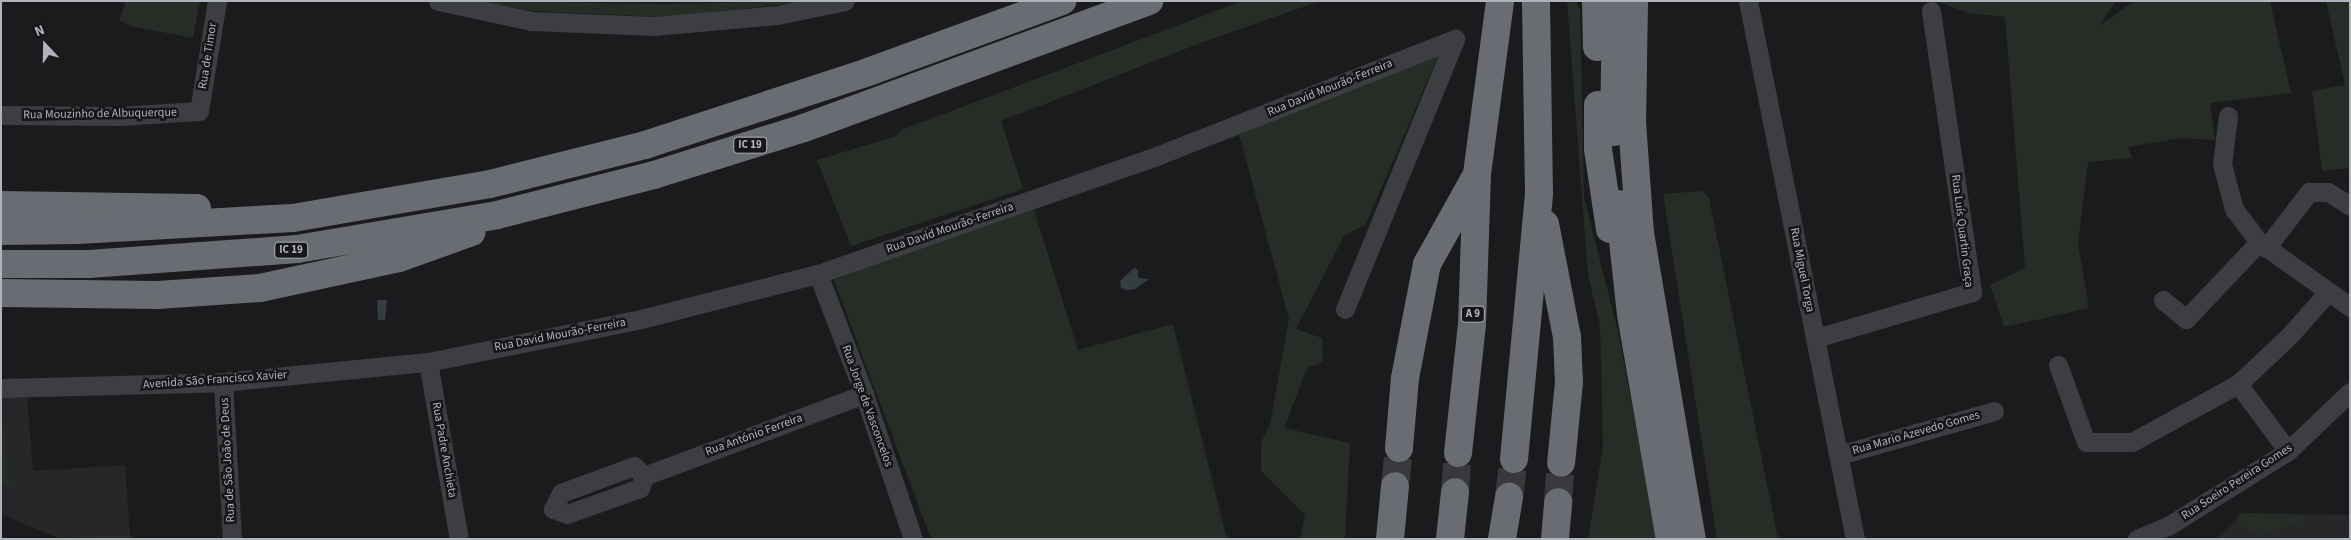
<!DOCTYPE html>
<meta charset="utf-8">
<style>
body{margin:0}
#map{position:relative;width:2351px;height:540px;overflow:hidden;background:#1b1b1d;font-family:"Source Sans 3",sans-serif}
div>[style]{position:absolute}
.built>*{inset:0;background:#27272a}
.green>*{inset:0;background:#252d26}
.water>*{inset:0;background:#343d42}
.highway-tunnel>*{height:28px;margin-top:-14px;transform-origin:0;background:repeating-linear-gradient(90deg,#39393d 0 28px,transparent 0 42px)}
.street>*{height:19px;margin:-9.5px;padding:0 9.5px;transform-origin:9.5px;border-radius:9.5px;background:#3c3e42}
.highway>*{height:28px;margin:-14px;padding:0 14px;transform-origin:14px;border-radius:14px;background:#696c72}
span{translate:-50% -50%;white-space:nowrap;text-align:center;line-height:1.15;-webkit-text-stroke:5px #161618;paint-order:stroke}
.shield-label span{padding:1px 4px;background:#161618;border:1px solid;border-radius:4px;-webkit-text-stroke-width:0}
.shield-label{font-size:11px;color:#afb3bb;font-weight:700}
.street-label{font-size:12px;color:#afb3bb}
.frame{position:absolute;inset:0;border:2px solid #afb3bb;pointer-events:none}
.north{position:absolute;left:20px;top:20px;width:50px;height:50px;-webkit-text-stroke:4px #161618;paint-order:stroke;rotate:339deg;font-size:14px;font-weight:700;line-height:20px;text-align:center;color:#afb3bb}
.north::after{content:'';display:block;margin:auto;width:18px;height:22px;background:#afb3bb;clip-path:polygon(50% 0,100% 100%,50% 72%,0 100%)}
</style>
<div id="map">
<div class="built">
<div style="clip-path:polygon(1px 396px,27px 396px,33px 471px,125px 465px,130px 535px,56px 537px,1px 514px)"></div>
<div style="clip-path:polygon(2242px 513px,2350px 515px,2350px 539px,2216px 539px)"></div>
</div>
<div class="green">
<div style="clip-path:polygon(126px 1px,200px 1px,193px 38px,130px 26px,119px 20px)"></div>
<div style="clip-path:polygon(476px 1px,663px 4px,815px 1px,664px 17px,532px 11px)"></div>
<div style="clip-path:polygon(1242px 1px,1320px 1px,1203px 42px,1001px 121px,1023px 189px,851px 246px,817px 160px,896px 136px,901px 130px)"></div>
<div style="clip-path:polygon(1567px 1px,1576px 1px,1580px 11px,1584px 197px,1619px 336px,1657px 539px,1588px 539px,1603px 446px,1600px 325px,1588px 275px)"></div>
<div style="clip-path:polygon(1937px 1px,2116px 1px,2099px 26px,2135px 1px,2270px 1px,2291px 93px,2210px 103px,2215px 140px,2181px 138px,2128px 147px,2132px 158px,2088px 162px,2078px 244px,2089px 308px,2004px 327px,1990px 285px,2025px 268px,2005px 17px,1968px 13px)"></div>
<div style="clip-path:polygon(2326px 1px,2350px 1px,2350px 168px,2322px 171px,2312px 91px,2345px 85px)"></div>
<div style="clip-path:polygon(1438px 56px,1366px 224px,1344px 236px,1296px 329px,1322px 338px,1323px 362px,1307px 368px,1284px 428px,1350px 443px,1345px 539px,1300px 539px,1305px 515px,1261px 471px,1261px 442px,1270px 425px,1289px 319px,1239px 134px)"></div>
<div style="clip-path:polygon(1702px 191px,1709px 198px,1778px 539px,1717px 539px,1663px 194px)"></div>
<div style="clip-path:polygon(1034px 210px,1078px 350px,1173px 324px,1227px 539px,931px 539px,834px 280px,931px 242px)"></div>
<div style="clip-path:polygon(1px 405px,10px 485px,1px 485px)"></div>
<div style="clip-path:polygon(2242px 513px,2309px 515px,2303px 521px,2260px 535px,2248px 531px,2236px 517px)"></div>
<div style="clip-path:polygon(130px 535px,132px 539px,56px 539px,56px 537px)"></div>
</div>
<div class="water">
<div style="clip-path:polygon(1134px 268px,1138px 270px,1138px 278px,1149px 279px,1135px 289px,1126px 290px,1121px 288px,1120px 281px)"></div>
<div style="clip-path:polygon(377px 300px,387px 300px,385px 320px,378px 320px)"></div>
</div>
<div class="highway-tunnel">
<div style="left:1395px;top:486px;width:38px;rotate:-84deg"></div>
<div style="left:1455px;top:492px;width:39px;rotate:-86deg"></div>
<div style="left:1509px;top:497px;width:38px;rotate:-83deg"></div>
<div style="left:1558px;top:502px;width:39px;rotate:-86deg"></div>
</div>
<div class="street">
<div style="left:438px;top:1px;width:95px;rotate:12.1deg"></div>
<div style="left:531px;top:21px;width:123px;rotate:2.3deg"></div>
<div style="left:654px;top:26px;width:123px;rotate:-5.1deg"></div>
<div style="left:777px;top:15px;width:69px;rotate:-11.6deg"></div>
<div style="left:1748px;top:1px;width:549px;rotate:78.75deg"></div>
<div style="left:1px;top:115px;width:118px;rotate:0.5deg"></div>
<div style="left:119px;top:116px;width:80px;rotate:-3.6deg"></div>
<div style="left:199px;top:111px;width:111px;rotate:-80.7deg"></div>
<div style="left:2228px;top:116px;width:48px;rotate:97.1deg"></div>
<div style="left:2222px;top:164px;width:47px;rotate:75.1deg"></div>
<div style="left:2234px;top:209px;width:41px;rotate:52.9deg"></div>
<div style="left:2259px;top:242px;width:112px;rotate:35.5deg"></div>
<div style="left:2266px;top:248px;width:71px;rotate:-52.5deg"></div>
<div style="left:2309px;top:192px;width:19px"></div>
<div style="left:2328px;top:192px;width:26px;rotate:32deg"></div>
<div style="left:818px;top:274px;width:129px;rotate:69deg"></div>
<div style="left:864px;top:394px;width:153px;rotate:71.3deg"></div>
<div style="left:2163px;top:300px;width:30px;rotate:40deg"></div>
<div style="left:2186px;top:319px;width:106px;rotate:-46.5deg"></div>
<div style="left:1345px;top:309px;width:292px;rotate:-67.8deg"></div>
<div style="left:1816px;top:338px;width:163px;rotate:-16.4deg"></div>
<div style="left:1972px;top:292px;width:284px;rotate:-98.3deg"></div>
<div style="left:428px;top:362px;width:180px;rotate:80.1deg"></div>
<div style="left:2058px;top:365px;width:82px;rotate:70deg"></div>
<div style="left:2086px;top:442px;width:46px"></div>
<div style="left:2132px;top:442px;width:121px;rotate:-28.7deg"></div>
<div style="left:223px;top:382px;width:157px;rotate:86.7deg"></div>
<div style="left:1px;top:388px;width:222px;rotate:-1.5deg"></div>
<div style="left:223px;top:382px;width:206px;rotate:-5.6deg"></div>
<div style="left:428px;top:362px;width:217px;rotate:-11.4deg"></div>
<div style="left:641px;top:319px;width:183px;rotate:-14.3deg"></div>
<div style="left:818px;top:274px;width:361px;rotate:-19.2deg"></div>
<div style="left:1159px;top:155px;width:318px;rotate:-21.4deg"></div>
<div style="left:2288px;top:451px;width:84px;rotate:-126.7deg"></div>
<div style="left:2238px;top:384px;width:71px;rotate:-43.3deg"></div>
<div style="left:2290px;top:335px;width:57px;rotate:-48.5deg"></div>
<div style="left:1839px;top:455px;width:161px;rotate:-15.8deg"></div>
<div style="left:644px;top:476px;width:13px;rotate:108deg"></div>
<div style="left:640px;top:488px;width:77px;rotate:160.4deg"></div>
<div style="left:567px;top:514px;width:15px;rotate:-160deg"></div>
<div style="left:553px;top:509px;width:18px;rotate:-63deg"></div>
<div style="left:561px;top:493px;width:78px;rotate:-20.3deg"></div>
<div style="left:634px;top:466px;width:14px;rotate:45deg"></div>
<div style="left:644px;top:476px;width:235px;rotate:-20.4deg"></div>
<div style="left:2137px;top:539px;width:34px;rotate:-23deg"></div>
<div style="left:2168px;top:526px;width:142px;rotate:-32deg"></div>
<div style="left:2288px;top:451px;width:86px;rotate:-43.6deg"></div>
</div>
<div class="highway">
<div style="left:1596px;top:1px;width:46px;rotate:88.8deg"></div>
<div style="left:1634px;top:1px;width:121px;rotate:90.9deg"></div>
<div style="left:1632px;top:122px;width:111px;rotate:85.9deg"></div>
<div style="left:1640px;top:233px;width:310px;rotate:80.4deg"></div>
<div style="left:1598px;top:105px;width:44px;rotate:90deg"></div>
<div style="left:1598px;top:149px;width:81px;rotate:81.5deg"></div>
<div style="left:1614px;top:132px;width:131px;rotate:-89.1deg"></div>
<div style="left:1619px;top:204px;width:111px;rotate:83.8deg"></div>
<div style="left:1631px;top:314px;width:228px;rotate:80.2deg"></div>
<div style="left:1px;top:205px;width:196px;rotate:0.9deg"></div>
<div style="left:1545px;top:224px;width:115px;rotate:79deg"></div>
<div style="left:1567px;top:337px;width:45px;rotate:87.5deg"></div>
<div style="left:1569px;top:382px;width:81px;rotate:95.6deg"></div>
<div style="left:1px;top:231px;width:76px;rotate:-0.8deg"></div>
<div style="left:77px;top:230px;width:216px;rotate:-3.2deg"></div>
<div style="left:293px;top:218px;width:200px;rotate:-9.8deg"></div>
<div style="left:490px;top:184px;width:160px;rotate:-14.1deg"></div>
<div style="left:645px;top:145px;width:235px;rotate:-18.1deg"></div>
<div style="left:868px;top:72px;width:207px;rotate:-20.1deg"></div>
<div style="left:1px;top:264px;width:88px"></div>
<div style="left:89px;top:264px;width:209px;rotate:-4.1deg"></div>
<div style="left:297px;top:249px;width:203px;rotate:-9.6deg"></div>
<div style="left:497px;top:215px;width:162px;rotate:-14.3deg"></div>
<div style="left:654px;top:175px;width:157px;rotate:-17.4deg"></div>
<div style="left:804px;top:128px;width:368px;rotate:-20.2deg"></div>
<div style="left:1px;top:293px;width:157px;rotate:0.7deg"></div>
<div style="left:158px;top:295px;width:102px;rotate:-3.9deg"></div>
<div style="left:260px;top:288px;width:142px;rotate:-12.2deg"></div>
<div style="left:399px;top:258px;width:77px;rotate:-19.6deg"></div>
<div style="left:1399px;top:448px;width:70px;rotate:-85.1deg"></div>
<div style="left:1405px;top:378px;width:116px;rotate:-79.1deg"></div>
<div style="left:1427px;top:264px;width:98px;rotate:-60.8deg"></div>
<div style="left:1458px;top:453px;width:129px;rotate:-83.8deg"></div>
<div style="left:1472px;top:325px;width:151px;rotate:-88.1deg"></div>
<div style="left:1477px;top:174px;width:175px;rotate:-82.4deg"></div>
<div style="left:1514px;top:459px;width:267px;rotate:-84.6deg"></div>
<div style="left:1539px;top:193px;width:192px;rotate:-90.9deg"></div>
<div style="left:1390px;top:539px;width:53px;rotate:-84.6deg"></div>
<div style="left:1450px;top:539px;width:47px;rotate:-83.9deg"></div>
<div style="left:1502px;top:539px;width:43px;rotate:-80.5deg"></div>
<div style="left:1555px;top:539px;width:37px;rotate:-85deg"></div>
</div>
<div class="shield-label">
<span style="left:750px;top:145px">IC 19</span>
<span style="left:291px;top:250px">IC 19</span>
<span style="left:1473px;top:314px">A 9</span>
</div>
<div class="street-label">
<span style="left:208px;top:56px;rotate:-81deg">Rua de Timor</span>
<span style="left:1330px;top:88px;rotate:-22deg">Rua David Mourão-Ferreira</span>
<span style="left:100px;top:114px;rotate:-1deg">Rua Mouzinho de Albuquerque</span>
<span style="left:950px;top:228px;rotate:-19deg">Rua David Mourão-Ferreira</span>
<span style="left:1962px;top:231px;rotate:83deg">Rua Luís Quartin Graça</span>
<span style="left:1802px;top:270px;rotate:79deg">Rua Miguel Torga</span>
<span style="left:560px;top:335px;rotate:-11deg">Rua David Mourão-Ferreira</span>
<span style="left:215px;top:380px;rotate:-4deg">Avenida São Francisco Xavier</span>
<span style="left:867px;top:406px;rotate:70deg">Rua Jorge de Vasconcelos</span>
<span style="left:1916px;top:433px;rotate:-16deg">Rua Mario Azevedo Gomes</span>
<span style="left:754px;top:435px;rotate:-20deg">Rua António Ferreira</span>
<span style="left:444px;top:450px;rotate:80deg">Rua Padre Anchieta</span>
<span style="left:228px;top:460px;rotate:-93deg">Rua de São João de Deus</span>
<span style="left:2237px;top:482px;rotate:-33deg">Rua Soeiro Pereira Gomes</span>
</div>
<div class="frame"></div>
<div class="north">N</div>
</div>
